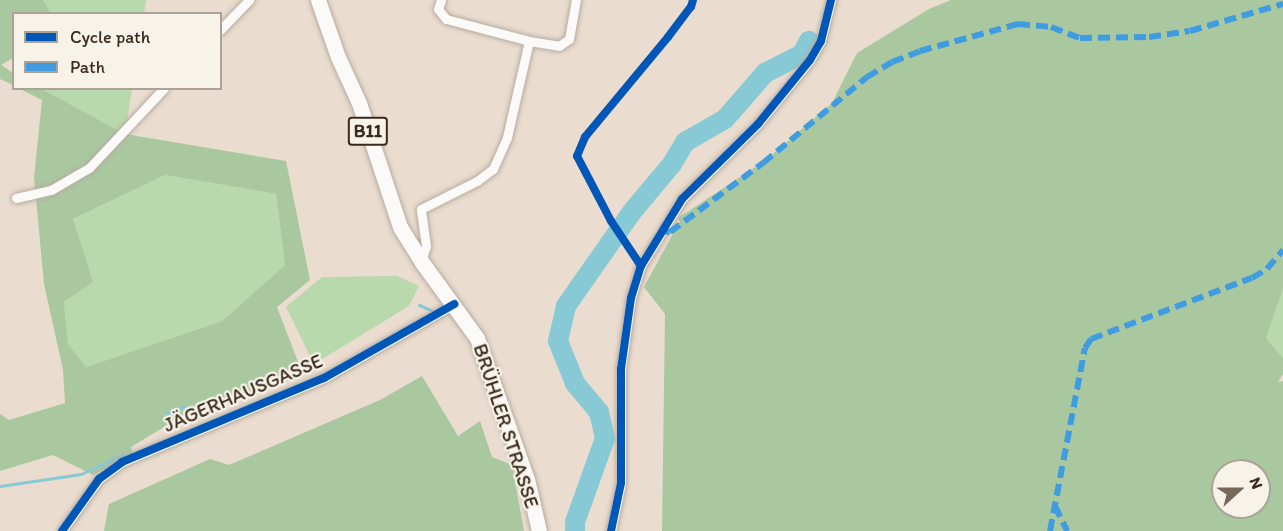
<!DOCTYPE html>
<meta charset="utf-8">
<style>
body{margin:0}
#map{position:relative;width:1283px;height:531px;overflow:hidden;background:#eadcce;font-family:Itim,sans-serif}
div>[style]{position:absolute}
.green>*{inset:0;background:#b8d9ac}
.forest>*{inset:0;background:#a9c8a0}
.stream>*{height:3px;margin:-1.5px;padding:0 1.5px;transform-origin:1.5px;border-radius:1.5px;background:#87cad6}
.river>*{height:20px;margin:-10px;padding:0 10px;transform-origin:10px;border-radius:10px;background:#87cad6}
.roads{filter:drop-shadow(0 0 2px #b6aca1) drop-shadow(0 0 2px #b6aca1)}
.minor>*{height:9px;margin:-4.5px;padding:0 4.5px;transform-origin:4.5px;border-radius:4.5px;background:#fcfaf8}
.primary>*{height:15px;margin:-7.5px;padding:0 7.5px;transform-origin:7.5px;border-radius:7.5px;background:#fcfaf8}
.quiet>*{height:6px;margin-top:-3px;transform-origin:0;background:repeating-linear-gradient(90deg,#3f9ce0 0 12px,transparent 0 18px)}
.cycleway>*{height:8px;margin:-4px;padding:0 4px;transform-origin:4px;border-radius:4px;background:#0057b8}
span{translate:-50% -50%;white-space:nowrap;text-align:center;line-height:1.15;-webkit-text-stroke:4.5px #f7f3e8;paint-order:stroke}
.shield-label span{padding:2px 4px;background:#f7f3e8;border:2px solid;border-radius:4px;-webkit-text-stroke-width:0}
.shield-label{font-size:18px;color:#3b2a1e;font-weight:700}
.street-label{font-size:20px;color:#3b2a1e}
.legend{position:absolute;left:12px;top:12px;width:210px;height:78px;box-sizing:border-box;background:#f7f3e8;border:2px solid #aca397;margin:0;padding:8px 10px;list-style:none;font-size:18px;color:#3b2a1e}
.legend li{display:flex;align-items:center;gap:12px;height:30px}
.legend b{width:30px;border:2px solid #aca397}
.north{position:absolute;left:1211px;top:459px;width:60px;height:60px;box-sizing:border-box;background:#f7f3e8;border:2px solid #aca397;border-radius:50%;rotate:69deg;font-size:16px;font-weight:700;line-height:24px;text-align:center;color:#3b2a1e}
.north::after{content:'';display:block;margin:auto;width:21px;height:27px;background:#78685c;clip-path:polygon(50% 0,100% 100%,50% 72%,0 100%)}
</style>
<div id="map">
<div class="green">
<div style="clip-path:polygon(43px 0,146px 0,144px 14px,51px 13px)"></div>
<div style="clip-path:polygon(42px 89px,132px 89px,125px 134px)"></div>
<div style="clip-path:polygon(165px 175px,276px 194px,285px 265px,222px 321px,86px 367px,68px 344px,64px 302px,92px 282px,73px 219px)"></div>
<div style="clip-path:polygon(397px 276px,419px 286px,409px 306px,314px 364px,286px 307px,322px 277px)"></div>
<div style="clip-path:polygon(1283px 289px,1283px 358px,1266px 338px)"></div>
</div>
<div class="forest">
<div style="clip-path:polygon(0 0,43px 0,51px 13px,14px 14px,13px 58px,1px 65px,13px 73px,13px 85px,0 79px)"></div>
<div style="clip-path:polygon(evenodd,951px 0,1283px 0,1283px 289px,1266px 338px,1283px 358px,1283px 374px,1278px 382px,1283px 381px,1283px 531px,662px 531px,665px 314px,644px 287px,680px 221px,678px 218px,766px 160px,832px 103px,857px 53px,929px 9px,951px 0,1223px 471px,1259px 471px,1259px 507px,1223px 507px,1223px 471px)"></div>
<div style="clip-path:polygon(evenodd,20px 89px,42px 89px,125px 134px,286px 161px,310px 280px,277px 307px,303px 375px,169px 424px,131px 447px,133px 454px,93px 475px,53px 455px,0 471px,0 414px,9px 420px,65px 403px,63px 370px,44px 284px,34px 177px,42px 100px,20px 89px,165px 175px,276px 194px,285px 265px,222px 321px,86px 367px,68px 344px,64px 302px,93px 282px,73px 219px,165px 175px)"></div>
<div style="clip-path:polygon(422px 376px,458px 436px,480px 421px,492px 457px,512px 465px,524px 531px,104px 531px,109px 504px,210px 459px,229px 465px,380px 400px)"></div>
</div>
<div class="stream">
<div style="left:419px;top:305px;width:15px;rotate:23deg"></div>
<div style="left:167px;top:413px;width:20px;rotate:-20deg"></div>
<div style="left:0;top:486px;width:82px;rotate:-8.4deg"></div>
<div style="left:81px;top:474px;width:47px;rotate:-24.9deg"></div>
</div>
<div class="river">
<div style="left:575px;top:531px;width:9px;rotate:-90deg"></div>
<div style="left:575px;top:522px;width:89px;rotate:-70.3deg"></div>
<div style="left:605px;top:438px;width:27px;rotate:-103deg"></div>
<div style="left:599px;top:412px;width:38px;rotate:-130deg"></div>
<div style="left:575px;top:383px;width:45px;rotate:-112deg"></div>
<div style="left:558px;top:341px;width:36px;rotate:-77deg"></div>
<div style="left:566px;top:306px;width:113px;rotate:-55deg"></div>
<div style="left:631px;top:213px;width:64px;rotate:-50.1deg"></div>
<div style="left:672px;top:164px;width:26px;rotate:-59deg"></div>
<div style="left:685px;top:142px;width:46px;rotate:-29.9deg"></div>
<div style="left:725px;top:119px;width:61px;rotate:-49deg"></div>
<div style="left:765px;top:73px;width:42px;rotate:-27.2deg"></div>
<div style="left:802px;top:54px;width:15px;rotate:-62deg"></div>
</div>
<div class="roads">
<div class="minor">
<div style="left:441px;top:0;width:9px;rotate:108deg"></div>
<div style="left:438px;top:9px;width:13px;rotate:51deg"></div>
<div style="left:446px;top:19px;width:86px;rotate:14.8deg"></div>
<div style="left:529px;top:41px;width:30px;rotate:9deg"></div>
<div style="left:559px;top:46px;width:12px;rotate:-35deg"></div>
<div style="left:569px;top:39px;width:40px;rotate:-80deg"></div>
<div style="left:220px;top:30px;width:42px;rotate:-46deg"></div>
<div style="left:16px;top:198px;width:36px;rotate:-13deg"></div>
<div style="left:51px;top:190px;width:44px;rotate:-30.1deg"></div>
<div style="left:89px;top:168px;width:110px;rotate:-46.8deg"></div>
<div style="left:421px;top:261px;width:16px;rotate:-72deg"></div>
<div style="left:426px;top:246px;width:37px;rotate:-98deg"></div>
<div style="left:421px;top:209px;width:63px;rotate:-26.6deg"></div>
<div style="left:477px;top:181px;width:20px;rotate:-37deg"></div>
<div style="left:493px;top:169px;width:35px;rotate:-66deg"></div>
<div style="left:507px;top:137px;width:98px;rotate:-77.1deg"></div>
<div style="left:62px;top:531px;width:64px;rotate:-54.6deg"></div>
<div style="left:99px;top:479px;width:29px;rotate:-36deg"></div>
<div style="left:122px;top:462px;width:219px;rotate:-22.6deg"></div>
<div style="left:324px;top:378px;width:150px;rotate:-29.6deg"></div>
<div style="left:611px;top:531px;width:49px;rotate:-78.2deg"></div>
<div style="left:621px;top:483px;width:114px;rotate:-90deg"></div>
<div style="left:621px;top:369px;width:72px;rotate:-82deg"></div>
<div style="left:631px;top:298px;width:34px;rotate:-73deg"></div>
<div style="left:641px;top:266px;width:79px;rotate:-58.5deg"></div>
<div style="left:682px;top:199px;width:107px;rotate:-44.6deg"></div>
<div style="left:758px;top:124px;width:82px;rotate:-50.9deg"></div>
<div style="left:810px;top:60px;width:22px;rotate:-60deg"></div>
<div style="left:821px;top:41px;width:42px;rotate:-76.3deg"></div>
</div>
<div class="primary">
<div style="left:318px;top:0;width:60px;rotate:70.7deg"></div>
<div style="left:338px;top:57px;width:51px;rotate:65.5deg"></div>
<div style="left:359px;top:103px;width:131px;rotate:71.7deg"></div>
<div style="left:400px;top:227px;width:40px;rotate:58deg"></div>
<div style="left:421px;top:261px;width:95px;rotate:54deg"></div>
<div style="left:477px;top:338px;width:150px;rotate:70.5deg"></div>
<div style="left:527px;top:479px;width:53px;rotate:77deg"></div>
</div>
</div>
<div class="quiet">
<div style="left:661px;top:231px;width:9px;rotate:6deg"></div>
<div style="left:670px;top:232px;width:116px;rotate:-36.6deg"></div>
<div style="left:763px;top:163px;width:135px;rotate:-39.6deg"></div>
<div style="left:867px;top:77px;width:29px;rotate:-31deg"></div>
<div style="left:892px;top:62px;width:30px;rotate:-21deg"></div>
<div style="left:920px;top:51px;width:102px;rotate:-15.4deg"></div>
<div style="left:1018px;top:24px;width:33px;rotate:5deg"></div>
<div style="left:1051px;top:27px;width:31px;rotate:21deg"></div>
<div style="left:1080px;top:38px;width:69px;rotate:-0.8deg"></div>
<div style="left:1149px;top:37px;width:41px;rotate:-8.3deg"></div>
<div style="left:1190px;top:31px;width:97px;rotate:-16.2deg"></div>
<div style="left:1055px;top:506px;width:28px;rotate:64deg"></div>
<div style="left:1050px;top:531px;width:186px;rotate:-79.2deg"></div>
<div style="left:1085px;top:348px;width:11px;rotate:-56deg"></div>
<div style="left:1091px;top:339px;width:172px;rotate:-20.8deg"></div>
<div style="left:1252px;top:278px;width:17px;rotate:-31deg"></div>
<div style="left:1267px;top:269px;width:25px;rotate:-50deg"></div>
</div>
<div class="cycleway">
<div style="left:641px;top:266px;width:54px;rotate:-123.7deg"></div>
<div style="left:611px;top:221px;width:73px;rotate:-117.6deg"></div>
<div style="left:577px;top:156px;width:21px;rotate:-67deg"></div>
<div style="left:585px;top:137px;width:130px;rotate:-50.3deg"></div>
<div style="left:668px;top:37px;width:38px;rotate:-53deg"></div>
<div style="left:691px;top:7px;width:7px;rotate:-74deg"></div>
<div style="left:62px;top:531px;width:64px;rotate:-54.6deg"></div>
<div style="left:99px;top:479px;width:29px;rotate:-36deg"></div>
<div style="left:122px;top:462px;width:219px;rotate:-22.6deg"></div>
<div style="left:324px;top:378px;width:150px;rotate:-29.6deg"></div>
<div style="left:611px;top:531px;width:49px;rotate:-78.2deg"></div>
<div style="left:621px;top:483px;width:114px;rotate:-90deg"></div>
<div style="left:621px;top:369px;width:72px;rotate:-82deg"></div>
<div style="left:631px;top:298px;width:34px;rotate:-73deg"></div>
<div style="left:641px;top:266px;width:79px;rotate:-58.5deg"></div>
<div style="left:682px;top:199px;width:107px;rotate:-44.6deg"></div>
<div style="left:758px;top:124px;width:82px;rotate:-50.9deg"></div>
<div style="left:810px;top:60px;width:22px;rotate:-60deg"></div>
<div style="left:821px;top:41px;width:42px;rotate:-76.3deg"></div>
</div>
<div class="shield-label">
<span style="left:368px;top:131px">B11</span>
</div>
<div class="street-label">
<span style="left:243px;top:393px;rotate:-23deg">JÄGERHAUSGASSE</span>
<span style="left:506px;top:426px;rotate:72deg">BRÜHLER STRASSE</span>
</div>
<ul class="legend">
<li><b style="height:8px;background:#0057b8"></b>Cycle path</li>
<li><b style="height:8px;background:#3f9ce0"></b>Path</li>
</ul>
<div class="north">N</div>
</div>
